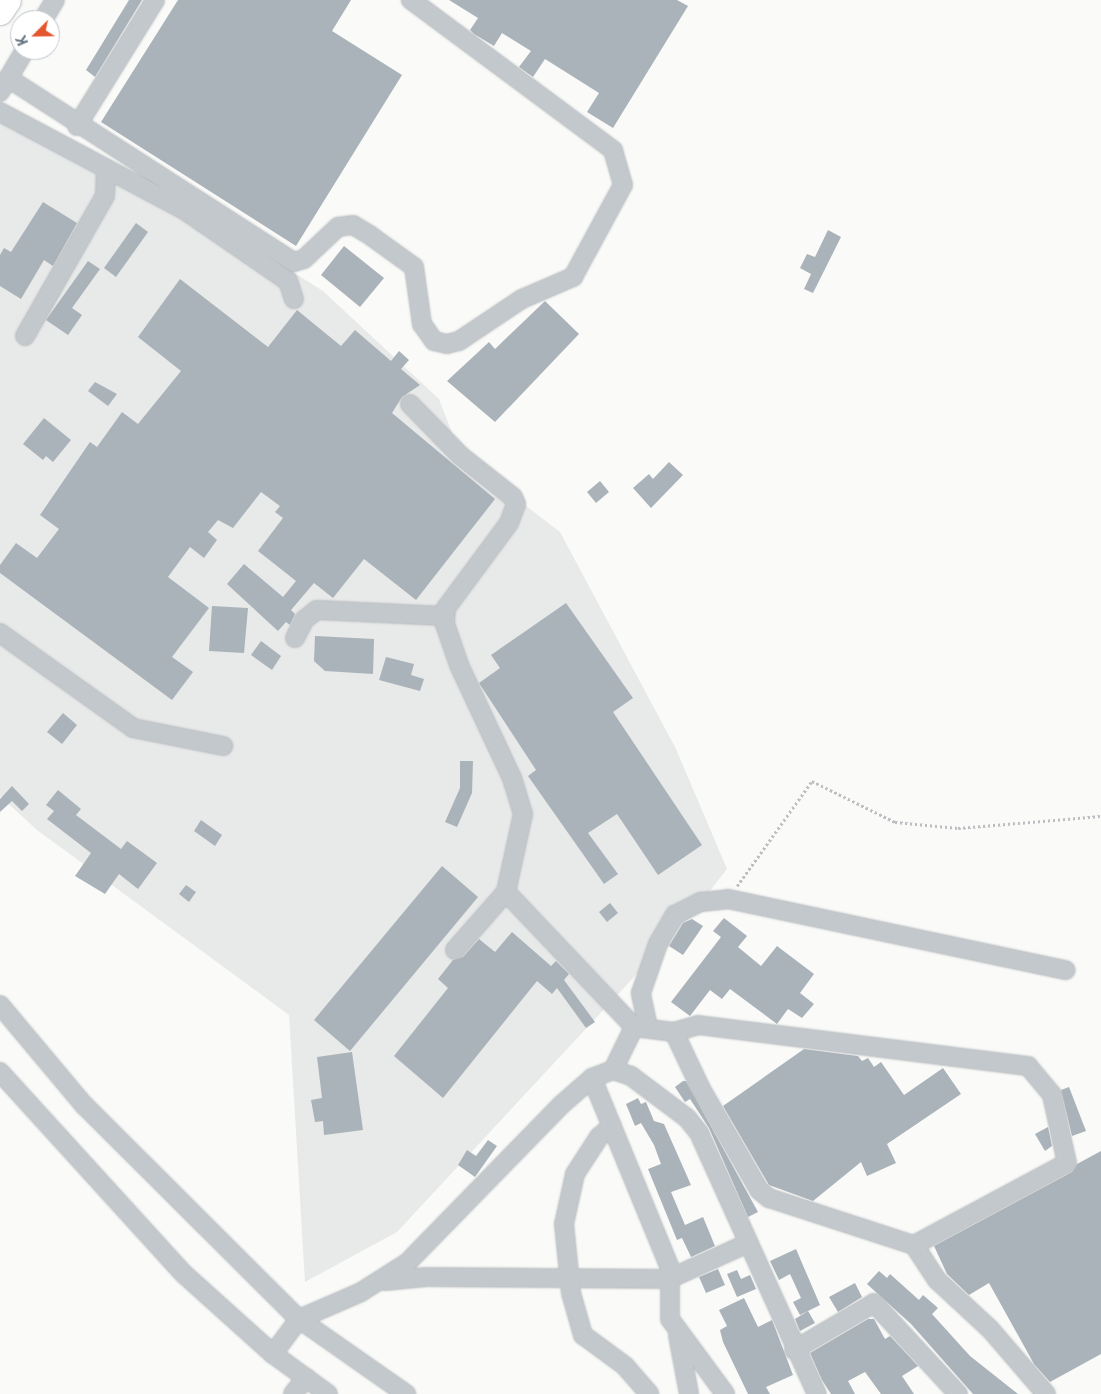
<!DOCTYPE html>
<style>
body{margin:0}
#map{position:relative;width:1101px;height:1394px;overflow:hidden;background:#fafaf8;font-family:Roboto,sans-serif}
div>[style]{position:absolute}
.built>*{inset:0;background:#e8e9e9}
.building>*{inset:0;background:#aab3b9}
.path>*{height:2.5px;margin-top:-1.25px;transform-origin:0;background:repeating-linear-gradient(90deg,#bbbfc2 0 2.5px,transparent 0 5px)}
.roads{filter:drop-shadow(0 0 1px #b4b9bd) drop-shadow(0 0 1px #b4b9bd)}
.minor>*{height:18px;margin:-9px;padding:0 9px;transform-origin:9px;border-radius:9px;background:#c3c8cc}
.highway>*{height:25px;margin:-12.5px;padding:0 12.5px;transform-origin:12.5px;border-radius:12.5px;background:#fff}
span{translate:-50% -50%;white-space:nowrap;text-align:center;line-height:1.15;-webkit-text-stroke:5px #fff;paint-order:stroke}
.north{position:absolute;left:10px;top:10px;width:50px;height:50px;box-sizing:border-box;background:#fff;border:1px solid #c1c8cd;border-radius:50%;rotate:247deg;font-size:14px;font-weight:700;line-height:20px;text-align:center;color:#657683}
.north::after{content:'';display:block;margin:auto;width:18px;height:22px;background:#e4572e;clip-path:polygon(50% 0,100% 100%,50% 72%,0 100%)}
</style>
<div id="map">
<div class="built">
<div style="clip-path:polygon(0 120px,188px 206px,323px 291px,439px 399px,461px 456px,560px 532px,676px 749px,727px 869px,687px 920px,397px 1232px,305px 1282px,289px 1015px,37px 830px,0 796px)"></div>
</div>
<div class="building">
<div style="clip-path:polygon(129px 0,142px 0,95px 77px,86px 70px)"></div>
<div style="clip-path:polygon(178px 0,351px 0,332px 31px,402px 75px,296px 246px,101px 122px)"></div>
<div style="clip-path:polygon(449px 0,677px 0,688px 6px,613px 128px,587px 112px,599px 93px,545px 59px,533px 77px,519px 67px,531px 51px,502px 33px,494px 46px,474px 34px,470px 30px,478px 18px)"></div>
<div style="clip-path:polygon(43px 202px,77px 223px,53px 266px,44px 260px,21px 299px,0 286px,0 255px,4px 248px,11px 252px)"></div>
<div style="clip-path:polygon(136px 223px,148px 232px,116px 277px,104px 268px)"></div>
<div style="clip-path:polygon(828px 230px,841px 237px,813px 293px,804px 289px,811px 274px,800px 268px,807px 254px,815px 257px)"></div>
<div style="clip-path:polygon(344px 246px,384px 278px,360px 307px,321px 275px)"></div>
<div style="clip-path:polygon(88px 261px,100px 269px,72px 308px,82px 315px,68px 335px,46px 320px)"></div>
<div style="clip-path:polygon(180px 279px,268px 347px,297px 310px,341px 346px,355px 330px,391px 361px,399px 351px,409px 360px,401px 369px,420px 385px,402px 397px,392px 413px,495px 499px,416px 600px,364px 559px,333px 598px,314px 583px,291px 610px,295px 614px,290px 625px,286px 622px,278px 631px,227px 584px,244px 564px,283px 597px,296px 581px,258px 551px,283px 518px,275px 512px,280px 506px,261px 492px,233px 528px,218px 520px,208px 532px,217px 540px,204px 558px,190px 547px,168px 577px,209px 608px,172px 657px,193px 672px,172px 700px,0 573px,0 565px,16px 543px,37px 558px,59px 529px,40px 515px,90px 442px,97px 447px,122px 412px,138px 424px,181px 371px,138px 337px)"></div>
<div style="clip-path:polygon(545px 301px,579px 334px,495px 422px,447px 381px,489px 342px,495px 349px)"></div>
<div style="clip-path:polygon(95px 382px,117px 394px,108px 406px,88px 391px)"></div>
<div style="clip-path:polygon(44px 418px,71px 440px,53px 462px,46px 456px,43px 460px,23px 444px)"></div>
<div style="clip-path:polygon(669px 462px,683px 475px,651px 508px,633px 488px,649px 474px,653px 479px)"></div>
<div style="clip-path:polygon(600px 481px,609px 492px,596px 503px,587px 492px)"></div>
<div style="clip-path:polygon(566px 603px,633px 698px,613px 712px,702px 845px,658px 875px,617px 814px,588px 833px,618px 874px,604px 884px,528px 776px,536px 770px,479px 683px,500px 668px,491px 655px)"></div>
<div style="clip-path:polygon(212px 606px,248px 608px,244px 653px,209px 651px)"></div>
<div style="clip-path:polygon(315px 636px,374px 639px,373px 674px,325px 671px,314px 661px)"></div>
<div style="clip-path:polygon(261px 641px,281px 656px,272px 670px,251px 655px)"></div>
<div style="clip-path:polygon(386px 657px,414px 664px,411px 675px,424px 679px,420px 691px,379px 680px)"></div>
<div style="clip-path:polygon(63px 713px,77px 725px,62px 744px,47px 732px)"></div>
<div style="clip-path:polygon(460px 761px,473px 761px,472px 793px,457px 827px,445px 822px,460px 788px)"></div>
<div style="clip-path:polygon(12px 786px,29px 804px,22px 811px,12px 801px,0 812px,0 799px)"></div>
<div style="clip-path:polygon(58px 790px,81px 809px,76px 815px,121px 849px,127px 841px,157px 863px,138px 889px,119px 874px,105px 894px,75px 876px,91px 853px,47px 819px,54px 811px,46px 805px)"></div>
<div style="clip-path:polygon(201px 820px,222px 835px,215px 846px,194px 831px)"></div>
<div style="clip-path:polygon(442px 866px,478px 897px,350px 1051px,314px 1020px)"></div>
<div style="clip-path:polygon(186px 885px,196px 892px,189px 902px,179px 894px)"></div>
<div style="clip-path:polygon(610px 903px,618px 913px,607px 922px,599px 912px)"></div>
<div style="clip-path:polygon(724px 918px,747px 936px,738px 947px,761px 966px,777px 946px,814px 974px,800px 993px,814px 1004px,802px 1018px,788px 1009px,777px 1024px,730px 989px,722px 999px,710px 990px,690px 1016px,671px 1002px,721px 937px,713px 931px)"></div>
<div style="clip-path:polygon(692px 919px,703px 926px,683px 955px,669px 946px,683px 923px)"></div>
<div style="clip-path:polygon(512px 932px,551px 966px,556px 961px,569px 974px,564px 980px,595px 1022px,586px 1028px,557px 988px,552px 994px,537px 981px,443px 1098px,394px 1056px,448px 988px,438px 979px,453px 960px,463px 957px,479px 939px,495px 952px)"></div>
<div style="clip-path:polygon(804px 1049px,858px 1056px,862px 1061px,868px 1058px,874px 1067px,881px 1062px,904px 1095px,943px 1068px,961px 1094px,887px 1144px,896px 1163px,867px 1176px,861px 1162px,813px 1201px,769px 1185px,723px 1106px)"></div>
<div style="clip-path:polygon(352px 1052px,363px 1130px,324px 1135px,323px 1121px,315px 1122px,311px 1100px,322px 1098px,317px 1057px)"></div>
<div style="clip-path:polygon(683px 1081px,686px 1081px,758px 1212px,748px 1217px,709px 1128px,690px 1099px,685px 1102px,675px 1087px)"></div>
<div style="clip-path:polygon(1069px 1087px,1086px 1131px,1072px 1136px,1061px 1090px)"></div>
<div style="clip-path:polygon(638px 1098px,641px 1104px,646px 1102px,654px 1121px,664px 1124px,691px 1185px,671px 1192px,685px 1225px,703px 1217px,715px 1246px,691px 1257px,682px 1238px,677px 1240px,648px 1169px,661px 1164px,654px 1145px,641px 1123px,635px 1126px,626px 1104px)"></div>
<div style="clip-path:polygon(1048px 1127px,1052px 1146px,1045px 1151px,1035px 1134px)"></div>
<div style="clip-path:polygon(488px 1140px,497px 1146px,475px 1177px,458px 1165px,467px 1150px,476px 1156px)"></div>
<div style="clip-path:polygon(1101px 1151px,1101px 1354px,1050px 1382px,1034px 1364px,989px 1283px,969px 1295px,947px 1274px,934px 1246px,1072px 1172px,1077px 1164px)"></div>
<div style="clip-path:polygon(796px 1249px,820px 1305px,800px 1315px,793px 1302px,801px 1298px,790px 1274px,779px 1280px,770px 1261px)"></div>
<div style="clip-path:polygon(718px 1269px,725px 1285px,706px 1293px,699px 1277px)"></div>
<div style="clip-path:polygon(737px 1270px,741px 1279px,750px 1275px,756px 1289px,737px 1297px,727px 1274px)"></div>
<div style="clip-path:polygon(879px 1271px,887px 1278px,890px 1274px,919px 1300px,923px 1295px,938px 1308px,932px 1314px,970px 1356px,1018px 1394px,973px 1394px,911px 1324px,867px 1284px)"></div>
<div style="clip-path:polygon(855px 1283px,862px 1297px,838px 1312px,829px 1297px)"></div>
<div style="clip-path:polygon(744px 1298px,758px 1327px,772px 1320px,793px 1375px,766px 1387px,770px 1394px,748px 1394px,723px 1342px,720px 1330px,727px 1326px,719px 1310px)"></div>
<div style="clip-path:polygon(808px 1311px,815px 1323px,800px 1331px,795px 1319px)"></div>
<div style="clip-path:polygon(868px 1319px,874px 1319px,885px 1339px,890px 1336px,918px 1366px,902px 1376px,914px 1394px,881px 1394px,865px 1372px,848px 1381px,855px 1394px,831px 1394px,822px 1380px,810px 1353px)"></div>
</div>
<div class="path">
<div style="left:737px;top:886px;width:129px;rotate:-54.5deg"></div>
<div style="left:812px;top:781px;width:93px;rotate:26.3deg"></div>
<div style="left:895px;top:822px;width:63px;rotate:5.4deg"></div>
<div style="left:958px;top:828px;width:144px;rotate:-4.8deg"></div>
</div>
<div class="roads">
<div class="minor">
<div style="left:43px;top:20px;width:23px;rotate:-59deg"></div>
<div style="left:8px;top:78px;width:340px;rotate:32.8deg"></div>
<div style="left:294px;top:262px;width:10px;rotate:-17deg"></div>
<div style="left:304px;top:259px;width:47px;rotate:-43.3deg"></div>
<div style="left:338px;top:227px;width:15px;rotate:-8deg"></div>
<div style="left:353px;top:225px;width:21px;rotate:31deg"></div>
<div style="left:371px;top:236px;width:53px;rotate:35.8deg"></div>
<div style="left:414px;top:267px;width:58px;rotate:82deg"></div>
<div style="left:422px;top:324px;width:21px;rotate:55deg"></div>
<div style="left:434px;top:341px;width:13px;rotate:13deg"></div>
<div style="left:447px;top:344px;width:12px;rotate:-14deg"></div>
<div style="left:459px;top:341px;width:76px;rotate:-33.7deg"></div>
<div style="left:522px;top:299px;width:56px;rotate:-23.3deg"></div>
<div style="left:573px;top:277px;width:105px;rotate:-61.5deg"></div>
<div style="left:623px;top:185px;width:36px;rotate:-106deg"></div>
<div style="left:613px;top:150px;width:252px;rotate:-143.4deg"></div>
<div style="left:0;top:92px;width:49px;rotate:-59.2deg"></div>
<div style="left:0;top:112px;width:211px;rotate:28deg"></div>
<div style="left:186px;top:211px;width:124px;rotate:34.5deg"></div>
<div style="left:288px;top:281px;width:19px;rotate:72deg"></div>
<div style="left:77px;top:126px;width:148px;rotate:-58.2deg"></div>
<div style="left:25px;top:336px;width:161px;rotate:-60.3deg"></div>
<div style="left:105px;top:196px;width:26px;rotate:-88deg"></div>
<div style="left:410px;top:404px;width:73px;rotate:45.6deg"></div>
<div style="left:461px;top:456px;width:66px;rotate:38.3deg"></div>
<div style="left:513px;top:497px;width:8px;rotate:67deg"></div>
<div style="left:516px;top:504px;width:20px;rotate:110deg"></div>
<div style="left:509px;top:523px;width:106px;rotate:126.5deg"></div>
<div style="left:446px;top:608px;width:16px;rotate:94deg"></div>
<div style="left:445px;top:624px;width:43px;rotate:71.1deg"></div>
<div style="left:459px;top:665px;width:125px;rotate:64.9deg"></div>
<div style="left:512px;top:778px;width:38px;rotate:73deg"></div>
<div style="left:523px;top:814px;width:80px;rotate:102.3deg"></div>
<div style="left:506px;top:892px;width:186px;rotate:46.5deg"></div>
<div style="left:634px;top:1027px;width:48px;rotate:116deg"></div>
<div style="left:0;top:633px;width:163px;rotate:35.5deg"></div>
<div style="left:133px;top:728px;width:92px;rotate:11.3deg"></div>
<div style="left:295px;top:638px;width:20px;rotate:-63deg"></div>
<div style="left:304px;top:620px;width:16px;rotate:-38deg"></div>
<div style="left:317px;top:610px;width:128px;rotate:2.7deg"></div>
<div style="left:455px;top:950px;width:77px;rotate:-48.7deg"></div>
<div style="left:0;top:1005px;width:129px;rotate:50deg"></div>
<div style="left:83px;top:1104px;width:305px;rotate:44.9deg"></div>
<div style="left:299px;top:1319px;width:131px;rotate:35deg"></div>
<div style="left:634px;top:1027px;width:40px;rotate:7.1deg"></div>
<div style="left:674px;top:1032px;width:63px;rotate:64.7deg"></div>
<div style="left:701px;top:1089px;width:116px;rotate:60.1deg"></div>
<div style="left:759px;top:1190px;width:13px;rotate:39deg"></div>
<div style="left:769px;top:1198px;width:152px;rotate:18deg"></div>
<div style="left:914px;top:1245px;width:42px;rotate:56.7deg"></div>
<div style="left:937px;top:1280px;width:72px;rotate:42.8deg"></div>
<div style="left:990px;top:1329px;width:86px;rotate:49.3deg"></div>
<div style="left:648px;top:1027px;width:35px;rotate:-102deg"></div>
<div style="left:641px;top:993px;width:52px;rotate:-70.9deg"></div>
<div style="left:658px;top:944px;width:34px;rotate:-60deg"></div>
<div style="left:675px;top:915px;width:29px;rotate:-27deg"></div>
<div style="left:701px;top:902px;width:27px;rotate:-6deg"></div>
<div style="left:728px;top:899px;width:345px;rotate:11.9deg"></div>
<div style="left:674px;top:1032px;width:25px;rotate:-16deg"></div>
<div style="left:698px;top:1025px;width:333px;rotate:7.1deg"></div>
<div style="left:1028px;top:1066px;width:38px;rotate:50deg"></div>
<div style="left:1052px;top:1095px;width:70px;rotate:77.6deg"></div>
<div style="left:1067px;top:1163px;width:174px;rotate:151.8deg"></div>
<div style="left:0;top:1072px;width:273px;rotate:47.7deg"></div>
<div style="left:184px;top:1274px;width:120px;rotate:42deg"></div>
<div style="left:273px;top:1354px;width:68px;rotate:36deg"></div>
<div style="left:592px;top:1078px;width:205px;rotate:67.7deg"></div>
<div style="left:670px;top:1268px;width:51px;rotate:90deg"></div>
<div style="left:670px;top:1319px;width:93px;rotate:53.7deg"></div>
<div style="left:612px;top:1126px;width:17px;rotate:140deg"></div>
<div style="left:599px;top:1137px;width:44px;rotate:123deg"></div>
<div style="left:575px;top:1174px;width:51px;rotate:102.4deg"></div>
<div style="left:564px;top:1224px;width:69px;rotate:84.2deg"></div>
<div style="left:571px;top:1293px;width:44px;rotate:74.1deg"></div>
<div style="left:583px;top:1335px;width:52px;rotate:36.4deg"></div>
<div style="left:625px;top:1366px;width:37px;rotate:49deg"></div>
<div style="left:385px;top:1281px;width:41px;rotate:-5.6deg"></div>
<div style="left:426px;top:1277px;width:243px;rotate:0.5deg"></div>
<div style="left:669px;top:1279px;width:85px;rotate:-24.4deg"></div>
<div style="left:678px;top:1335px;width:60px;rotate:79.4deg"></div>
<div style="left:794px;top:1350px;width:93px;rotate:-30.4deg"></div>
<div style="left:874px;top:1303px;width:124px;rotate:47.3deg"></div>
<div style="left:273px;top:1354px;width:44px;rotate:-53.4deg"></div>
<div style="left:299px;top:1319px;width:68px;rotate:-23.5deg"></div>
<div style="left:361px;top:1292px;width:54px;rotate:-32.2deg"></div>
<div style="left:407px;top:1263px;width:219px;rotate:-45.7deg"></div>
<div style="left:560px;top:1106px;width:43px;rotate:-41.2deg"></div>
<div style="left:592px;top:1078px;width:22px;rotate:-21deg"></div>
<div style="left:613px;top:1070px;width:19px;rotate:18deg"></div>
<div style="left:631px;top:1076px;width:70px;rotate:36.9deg"></div>
<div style="left:687px;top:1118px;width:19px;rotate:51deg"></div>
<div style="left:699px;top:1133px;width:286px;rotate:65.7deg"></div>
<div style="left:293px;top:1394px;width:21px;rotate:-51deg"></div>
</div>
<div class="highway">
<div style="left:0;top:12px;width:14px;rotate:-56deg"></div>
</div>
</div>
<div class="north">K</div>
</div>
